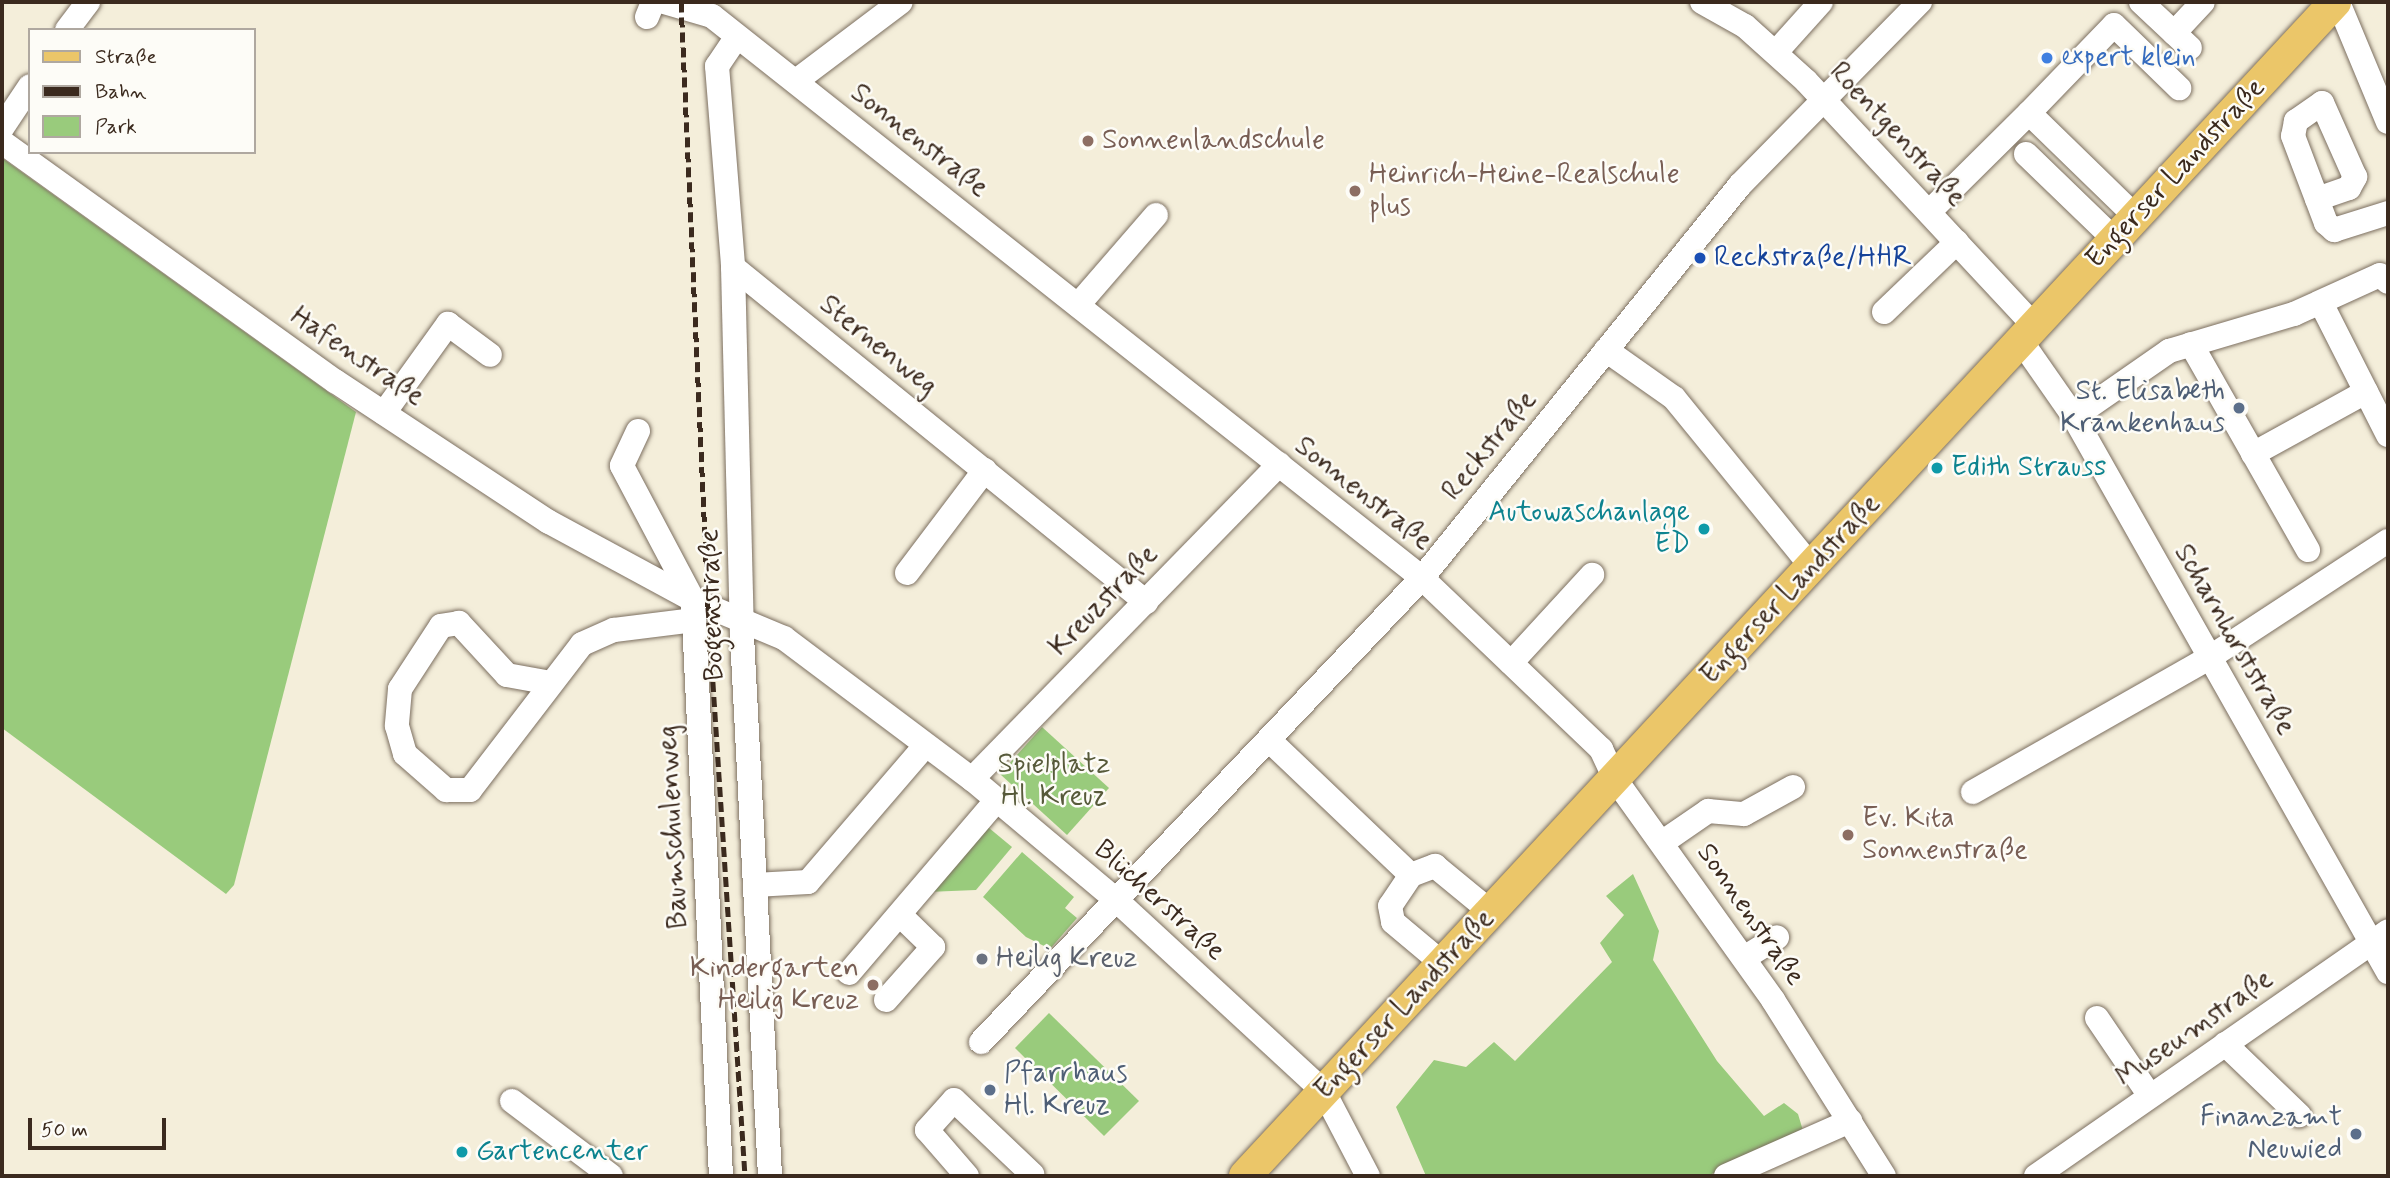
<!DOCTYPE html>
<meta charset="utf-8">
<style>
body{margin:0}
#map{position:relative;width:2390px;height:1178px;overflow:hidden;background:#f4eeda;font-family:Mynerve,sans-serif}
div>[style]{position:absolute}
.green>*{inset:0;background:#99cb7c}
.roads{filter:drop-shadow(0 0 2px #7c6f60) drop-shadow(0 0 2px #7c6f60)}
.minor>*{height:24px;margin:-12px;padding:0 12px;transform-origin:12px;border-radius:12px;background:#fff}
.major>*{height:32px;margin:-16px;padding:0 16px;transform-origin:16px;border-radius:16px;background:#ebc669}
.rail>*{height:5px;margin-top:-2.5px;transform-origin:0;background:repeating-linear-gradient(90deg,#3b2a1e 0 10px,transparent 0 15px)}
.dots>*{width:19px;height:19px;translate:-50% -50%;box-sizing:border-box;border:4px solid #fdfcf7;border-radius:50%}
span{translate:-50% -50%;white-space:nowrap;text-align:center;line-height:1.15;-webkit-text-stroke:5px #fdfcf7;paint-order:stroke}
.shop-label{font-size:28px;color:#366cbe}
.left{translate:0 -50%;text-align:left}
.street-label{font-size:28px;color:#3b2a1e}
.education-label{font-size:28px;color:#785e54}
.right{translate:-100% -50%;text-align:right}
.transit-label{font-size:28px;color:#164399}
.service-label{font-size:28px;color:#4e5e75}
.culture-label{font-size:28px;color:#0d838f}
.park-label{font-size:28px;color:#575a3a}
.worship-label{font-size:28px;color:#5b616d}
.frame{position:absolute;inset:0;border:4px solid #3b2a1e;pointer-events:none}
.legend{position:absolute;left:28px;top:28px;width:228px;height:126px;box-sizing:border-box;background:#fdfcf7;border:2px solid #afa8a0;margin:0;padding:9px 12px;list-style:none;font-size:21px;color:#3b2a1e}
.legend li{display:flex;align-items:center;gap:14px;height:35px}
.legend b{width:35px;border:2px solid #afa8a0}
.scale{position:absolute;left:28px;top:1118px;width:138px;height:32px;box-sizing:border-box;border:4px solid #3b2a1e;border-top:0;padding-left:9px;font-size:21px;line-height:24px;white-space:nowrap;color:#3b2a1e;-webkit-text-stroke:5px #fdfcf7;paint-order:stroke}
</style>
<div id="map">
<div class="green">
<div style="clip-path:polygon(2px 158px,356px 412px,234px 885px,226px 894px,2px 728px)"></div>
<div style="clip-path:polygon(1042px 727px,1109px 788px,1067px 835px,1000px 774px)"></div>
<div style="clip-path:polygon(983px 823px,1012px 847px,976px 890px,927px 892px)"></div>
<div style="clip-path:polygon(1022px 852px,1074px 897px,1065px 908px,1077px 918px,1050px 949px,1026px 937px,983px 897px)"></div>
<div style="clip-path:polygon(1633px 874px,1659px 931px,1653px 960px,1717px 1061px,1764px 1116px,1784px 1103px,1798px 1114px,1804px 1134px,1707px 1176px,1426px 1176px,1396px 1107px,1434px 1060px,1466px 1067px,1494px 1042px,1515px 1061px,1612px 962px,1600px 943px,1624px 915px,1606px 896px)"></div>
<div style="clip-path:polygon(1049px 1013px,1139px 1101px,1104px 1136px,1015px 1048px)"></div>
</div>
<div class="roads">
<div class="minor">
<div style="left:664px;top:2px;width:50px;rotate:16.3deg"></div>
<div style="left:712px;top:16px;width:906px;rotate:38.36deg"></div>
<div style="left:1422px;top:578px;width:248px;rotate:43.7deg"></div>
<div style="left:1601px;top:749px;width:33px;rotate:65deg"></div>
<div style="left:1615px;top:779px;width:272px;rotate:54.4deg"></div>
<div style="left:1773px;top:1000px;width:208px;rotate:57.8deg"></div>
<div style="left:1702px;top:2px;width:49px;rotate:29.2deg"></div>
<div style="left:1745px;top:26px;width:82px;rotate:42deg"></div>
<div style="left:1806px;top:81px;width:336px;rotate:47deg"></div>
<div style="left:2141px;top:2px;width:67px;rotate:43.2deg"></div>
<div style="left:2338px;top:2px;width:130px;rotate:67.4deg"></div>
<div style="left:647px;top:17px;width:16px;rotate:-68deg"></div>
<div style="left:67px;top:30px;width:35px;rotate:-53deg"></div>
<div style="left:2174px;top:33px;width:42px;rotate:-46.9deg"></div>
<div style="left:736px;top:38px;width:34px;rotate:124deg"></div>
<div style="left:717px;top:66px;width:202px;rotate:85.4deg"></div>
<div style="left:733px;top:267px;width:369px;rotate:88.6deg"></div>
<div style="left:742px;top:636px;width:541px;rotate:87.03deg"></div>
<div style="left:1776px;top:52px;width:67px;rotate:-48deg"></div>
<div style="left:796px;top:81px;width:131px;rotate:-37deg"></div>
<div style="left:2px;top:128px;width:50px;rotate:-56.3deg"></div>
<div style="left:2px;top:142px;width:410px;rotate:35.7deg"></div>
<div style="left:335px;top:381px;width:256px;rotate:33.4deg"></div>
<div style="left:549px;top:522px;width:164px;rotate:28.4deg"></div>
<div style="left:693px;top:600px;width:99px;rotate:22.7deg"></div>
<div style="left:784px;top:638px;width:235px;rotate:36.9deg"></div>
<div style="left:972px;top:779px;width:185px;rotate:40deg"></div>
<div style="left:1114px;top:898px;width:286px;rotate:42.7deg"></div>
<div style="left:1324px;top:1092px;width:95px;rotate:62.4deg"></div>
<div style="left:2026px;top:154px;width:124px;rotate:44deg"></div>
<div style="left:2317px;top:199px;width:34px;rotate:-19deg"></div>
<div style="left:2349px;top:188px;width:13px;rotate:-61deg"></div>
<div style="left:2355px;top:177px;width:81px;rotate:-114deg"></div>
<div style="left:2322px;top:103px;width:32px;rotate:145deg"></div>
<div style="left:2296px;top:121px;width:15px;rotate:101deg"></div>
<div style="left:2293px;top:136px;width:93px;rotate:69.2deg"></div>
<div style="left:2326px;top:223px;width:11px;rotate:41deg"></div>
<div style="left:2334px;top:230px;width:57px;rotate:-17.5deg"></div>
<div style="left:1929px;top:212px;width:141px;rotate:-44.7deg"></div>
<div style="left:2136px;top:217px;width:149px;rotate:-135.8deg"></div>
<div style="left:2029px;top:113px;width:122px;rotate:-46deg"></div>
<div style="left:2114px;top:25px;width:91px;rotate:44.1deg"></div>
<div style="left:733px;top:267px;width:532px;rotate:39.05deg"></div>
<div style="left:2321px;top:303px;width:148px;rotate:63.1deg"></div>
<div style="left:1078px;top:305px;width:119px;rotate:-49.1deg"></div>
<div style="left:1884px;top:312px;width:101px;rotate:-43.8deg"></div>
<div style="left:2021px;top:341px;width:93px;rotate:55.1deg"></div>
<div style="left:2074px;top:417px;width:638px;rotate:60.5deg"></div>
<div style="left:2191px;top:344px;width:237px;rotate:60.4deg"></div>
<div style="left:1606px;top:350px;width:83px;rotate:35.2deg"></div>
<div style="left:1674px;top:398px;width:218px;rotate:50.8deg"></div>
<div style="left:384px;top:413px;width:110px;rotate:-54.3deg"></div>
<div style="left:448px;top:324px;width:52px;rotate:36.4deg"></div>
<div style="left:2074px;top:417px;width:116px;rotate:-34.8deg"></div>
<div style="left:2169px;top:351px;width:130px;rotate:-16.5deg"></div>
<div style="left:2294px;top:314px;width:94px;rotate:-24.4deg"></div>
<div style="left:2380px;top:275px;width:11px;rotate:41deg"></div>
<div style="left:638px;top:431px;width:38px;rotate:115deg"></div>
<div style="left:622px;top:466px;width:152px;rotate:62.1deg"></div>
<div style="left:693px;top:600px;width:577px;rotate:87.22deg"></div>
<div style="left:2253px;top:454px;width:129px;rotate:-28.8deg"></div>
<div style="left:907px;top:573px;width:129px;rotate:-52.9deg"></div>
<div style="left:1511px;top:663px;width:120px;rotate:-47.4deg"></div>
<div style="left:551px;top:683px;width:45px;rotate:-169.7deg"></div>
<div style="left:507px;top:675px;width:71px;rotate:-132.7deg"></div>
<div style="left:459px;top:623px;width:18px;rotate:171deg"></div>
<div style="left:441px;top:626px;width:75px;rotate:123.1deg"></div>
<div style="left:400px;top:689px;width:37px;rotate:95deg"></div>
<div style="left:397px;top:726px;width:29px;rotate:74deg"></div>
<div style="left:405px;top:754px;width:55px;rotate:41.3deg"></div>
<div style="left:446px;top:790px;width:24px"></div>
<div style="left:470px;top:790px;width:184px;rotate:-52.5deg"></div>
<div style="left:582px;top:644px;width:35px;rotate:-24deg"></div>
<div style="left:614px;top:630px;width:81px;rotate:-7.1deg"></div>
<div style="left:1269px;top:740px;width:196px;rotate:43.6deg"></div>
<div style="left:1411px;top:875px;width:26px;rotate:-21deg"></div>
<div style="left:1435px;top:866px;width:72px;rotate:39.4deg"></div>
<div style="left:972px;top:779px;width:440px;rotate:-45.7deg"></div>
<div style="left:1973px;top:792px;width:271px;rotate:-29.6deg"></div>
<div style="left:2209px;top:658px;width:214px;rotate:-33.2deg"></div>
<div style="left:1663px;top:842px;width:55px;rotate:-34.6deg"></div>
<div style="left:1708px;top:811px;width:36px;rotate:5deg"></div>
<div style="left:1744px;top:814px;width:56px;rotate:-28.9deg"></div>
<div style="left:1411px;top:875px;width:37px;rotate:124deg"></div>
<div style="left:1390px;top:906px;width:16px;rotate:79deg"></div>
<div style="left:1393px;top:922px;width:65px;rotate:40deg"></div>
<div style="left:755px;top:885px;width:53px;rotate:-3.2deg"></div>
<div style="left:808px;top:882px;width:179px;rotate:-49.3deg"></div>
<div style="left:1744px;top:958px;width:39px;rotate:-32deg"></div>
<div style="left:849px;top:973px;width:228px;rotate:-49.5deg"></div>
<div style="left:886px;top:1000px;width:71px;rotate:-48.4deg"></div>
<div style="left:933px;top:947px;width:45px;rotate:-135.9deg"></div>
<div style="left:2097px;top:1018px;width:94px;rotate:55.8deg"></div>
<div style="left:981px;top:1042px;width:640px;rotate:-46.46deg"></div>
<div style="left:1422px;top:578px;width:506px;rotate:-51.02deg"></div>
<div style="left:1740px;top:185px;width:257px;rotate:-45.5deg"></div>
<div style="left:2225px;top:1044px;width:103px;rotate:43.8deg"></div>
<div style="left:512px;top:1101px;width:124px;rotate:37.1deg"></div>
<div style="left:967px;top:1176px;width:61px;rotate:-131deg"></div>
<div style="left:927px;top:1130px;width:40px;rotate:-48deg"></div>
<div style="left:954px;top:1100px;width:108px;rotate:43.5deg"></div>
<div style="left:1726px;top:1176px;width:136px;rotate:-23.9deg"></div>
<div style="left:2036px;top:1176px;width:429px;rotate:-34.8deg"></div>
</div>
<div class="major">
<div style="left:1245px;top:1176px;width:1602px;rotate:-47.12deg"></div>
</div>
</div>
<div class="rail">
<div style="left:681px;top:2px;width:606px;rotate:87.44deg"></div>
<div style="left:708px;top:607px;width:570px;rotate:86.28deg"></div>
</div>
<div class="dots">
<div style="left:2047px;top:58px;background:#3f7fe0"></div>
<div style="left:1088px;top:141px;background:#8d6e63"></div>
<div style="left:1355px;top:191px;background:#8d6e63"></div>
<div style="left:1700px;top:258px;background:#1a4fb4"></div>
<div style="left:2239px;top:408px;background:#5c6f8a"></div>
<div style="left:1937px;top:468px;background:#0f9aa8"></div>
<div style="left:1704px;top:529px;background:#0f9aa8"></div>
<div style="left:1848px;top:835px;background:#8d6e63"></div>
<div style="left:982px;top:959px;background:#6b7280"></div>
<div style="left:873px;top:985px;background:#8d6e63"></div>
<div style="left:990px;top:1090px;background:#5c6f8a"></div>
<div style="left:2356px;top:1134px;background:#5c6f8a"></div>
<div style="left:462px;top:1152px;background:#0f9aa8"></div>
</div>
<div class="shop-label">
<span class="left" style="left:2061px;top:58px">expert klein</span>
</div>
<div class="street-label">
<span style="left:1897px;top:135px;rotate:47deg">Roentgenstraße</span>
<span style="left:919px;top:141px;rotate:38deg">Sonnenstraße</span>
<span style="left:2176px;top:174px;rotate:-47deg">Engerser Landstraße</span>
<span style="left:878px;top:346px;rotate:39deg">Sternenweg</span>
<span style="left:357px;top:357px;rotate:34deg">Hafenstraße</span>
<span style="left:1490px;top:446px;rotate:-51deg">Reckstraße</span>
<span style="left:1363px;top:494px;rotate:38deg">Sonnenstraße</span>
<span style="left:1791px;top:590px;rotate:-47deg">Engerser Landstraße</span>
<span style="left:1104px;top:601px;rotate:-46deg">Kreuzstraße</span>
<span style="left:713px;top:605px;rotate:-92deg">Bogenstraße</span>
<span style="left:2234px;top:640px;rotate:60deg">Scharnhorststraße</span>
<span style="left:674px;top:827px;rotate:-93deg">Baumschulenweg</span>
<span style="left:1159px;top:901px;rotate:42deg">Blücherstraße</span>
<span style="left:1750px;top:915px;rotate:55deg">Sonnenstraße</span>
<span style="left:1405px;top:1005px;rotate:-47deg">Engerser Landstraße</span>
<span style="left:2195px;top:1029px;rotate:-35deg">Museumstraße</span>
</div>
<div class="education-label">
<span class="left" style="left:1102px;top:141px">Sonnenlandschule</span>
<span class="left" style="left:1369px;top:191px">Heinrich-Heine-Realschule<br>plus</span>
<span class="left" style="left:1862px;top:835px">Ev. Kita<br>Sonnenstraße</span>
<span class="right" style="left:859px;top:985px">Kindergarten<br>Heilig Kreuz</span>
</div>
<div class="transit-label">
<span class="left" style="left:1714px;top:258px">Reckstraße/HHR</span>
</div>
<div class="service-label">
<span class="right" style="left:2225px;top:408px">St. Elisabeth<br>Krankenhaus</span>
<span class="left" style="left:1004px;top:1090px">Pfarrhaus<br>Hl. Kreuz</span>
<span class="right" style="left:2342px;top:1134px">Finanzamt<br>Neuwied</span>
</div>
<div class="culture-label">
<span class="left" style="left:1951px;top:468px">Edith Strauss</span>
<span class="right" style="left:1690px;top:529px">Autowaschanlage<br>ED</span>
<span class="left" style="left:476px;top:1152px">Gartencenter</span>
</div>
<div class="park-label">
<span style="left:1054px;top:781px">Spielplatz<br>Hl. Kreuz</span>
</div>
<div class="worship-label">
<span class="left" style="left:996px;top:959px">Heilig Kreuz</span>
</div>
<div class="frame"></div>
<ul class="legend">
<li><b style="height:9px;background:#ebc669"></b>Straße</li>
<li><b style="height:9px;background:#3b2a1e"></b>Bahn</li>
<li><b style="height:19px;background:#99cb7c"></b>Park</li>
</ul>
<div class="scale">50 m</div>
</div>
